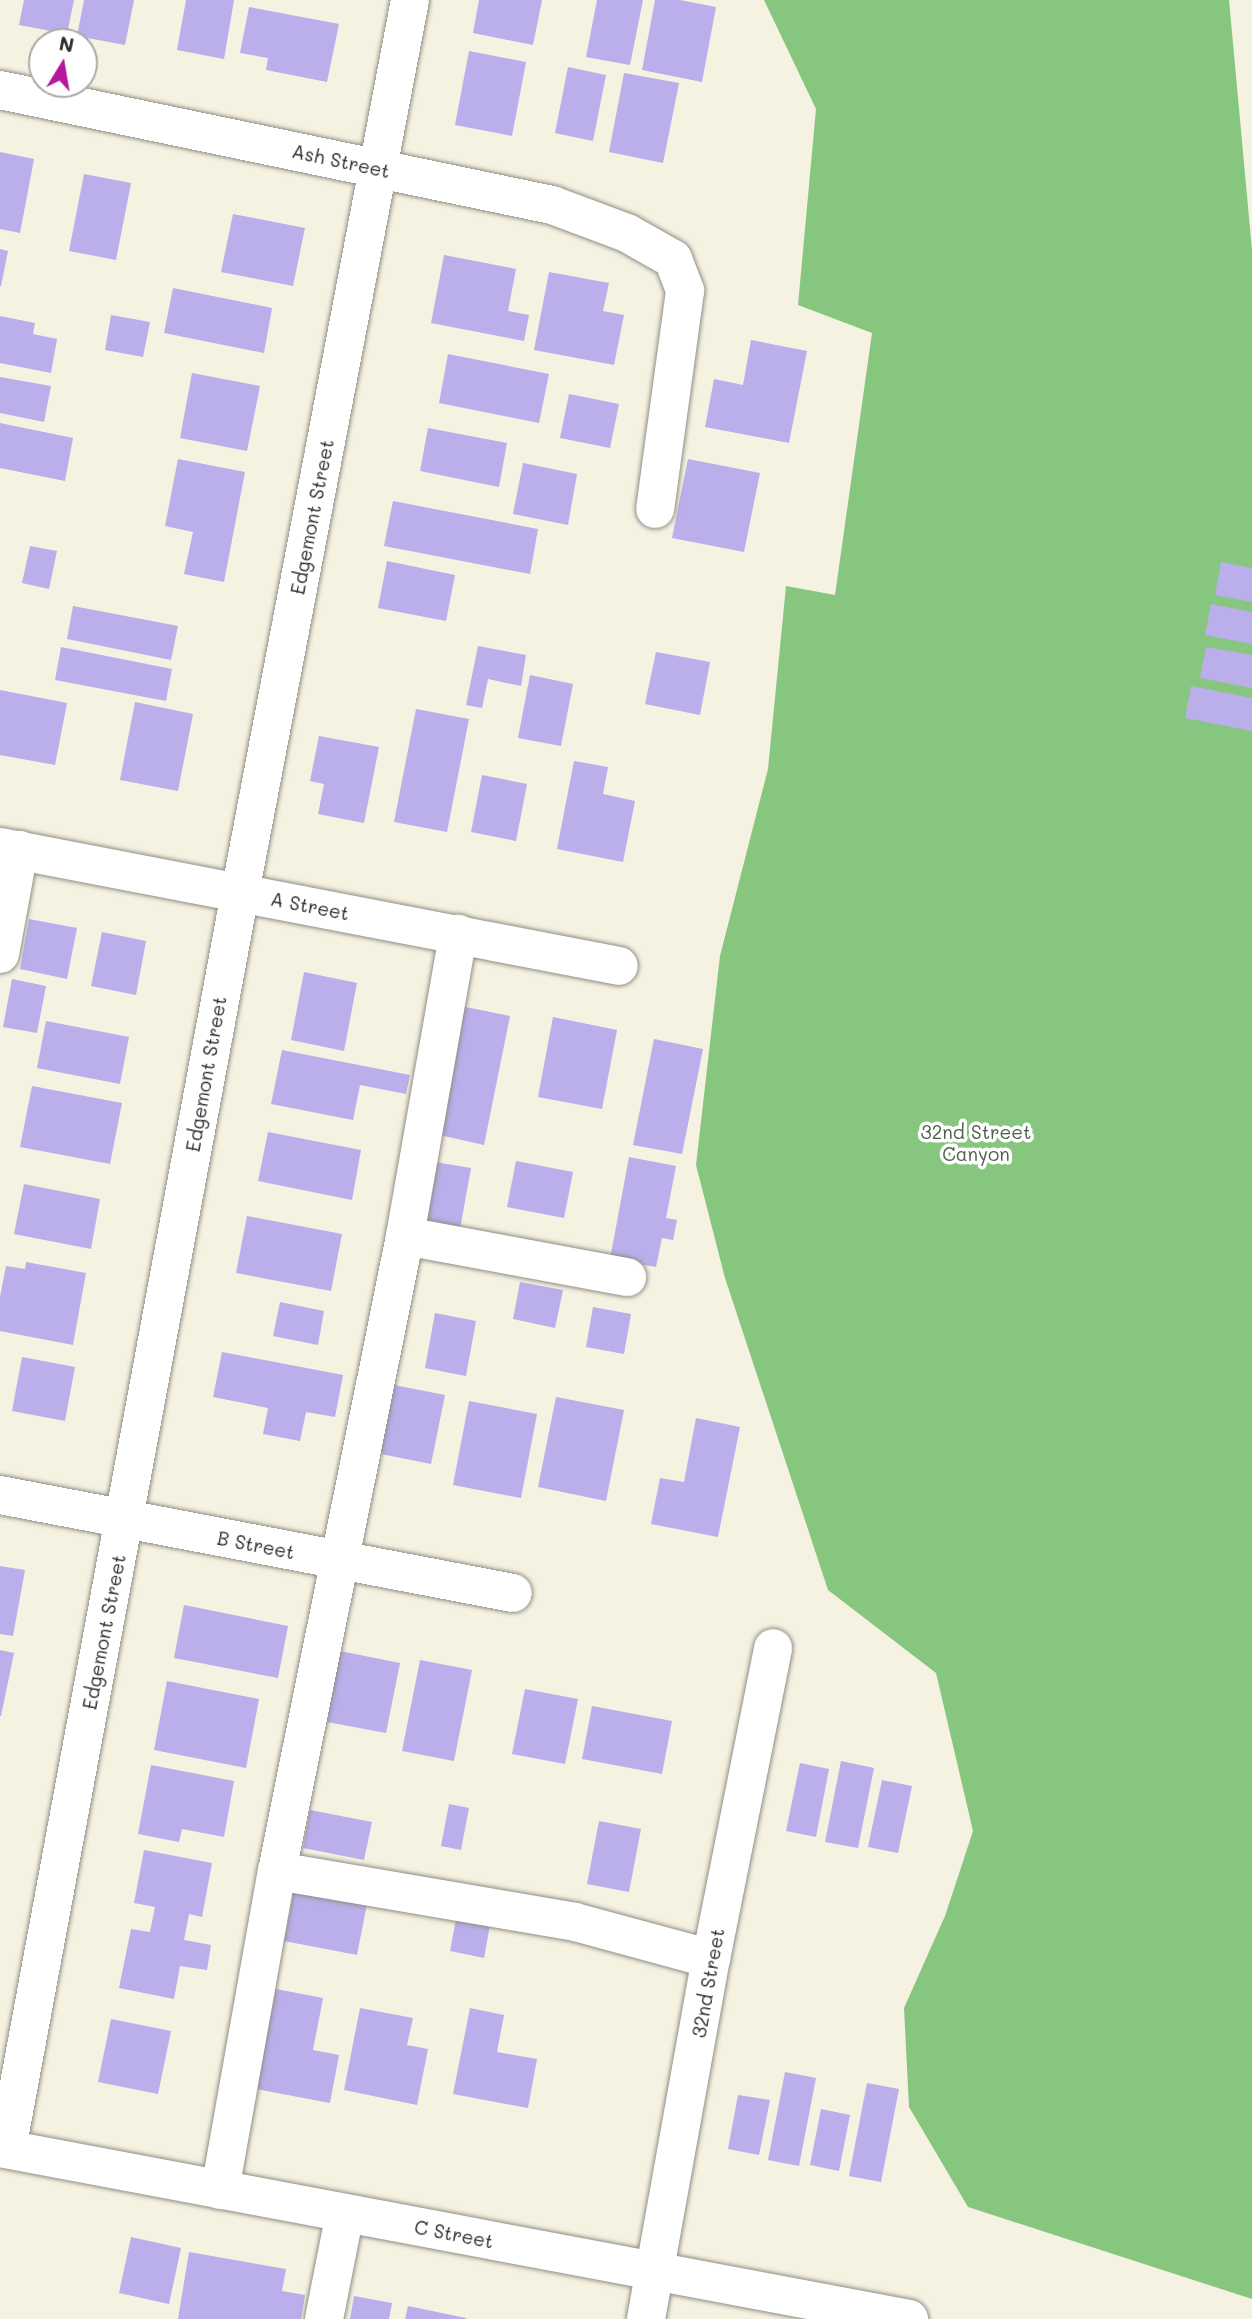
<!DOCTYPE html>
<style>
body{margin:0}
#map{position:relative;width:1252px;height:2319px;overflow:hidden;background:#f5f2e1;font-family:Mali,sans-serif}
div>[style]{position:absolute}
.green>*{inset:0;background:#87c67e}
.building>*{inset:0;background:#baaeeb}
.roads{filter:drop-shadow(0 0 2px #908e86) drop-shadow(0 0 2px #908e86)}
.minor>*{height:38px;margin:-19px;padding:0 19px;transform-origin:19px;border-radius:19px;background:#fff}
span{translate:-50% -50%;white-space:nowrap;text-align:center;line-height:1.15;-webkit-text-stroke:7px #fff;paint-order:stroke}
.street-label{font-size:19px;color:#2b2b2b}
.park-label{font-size:19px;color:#4b6148}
.north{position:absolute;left:28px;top:28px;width:70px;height:70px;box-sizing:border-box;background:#fff;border:2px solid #aaa;border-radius:50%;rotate:11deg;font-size:19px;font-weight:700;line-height:28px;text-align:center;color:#2b2b2b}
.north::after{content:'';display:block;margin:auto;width:24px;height:32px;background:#b5179e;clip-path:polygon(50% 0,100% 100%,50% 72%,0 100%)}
</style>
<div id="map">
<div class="green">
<div style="clip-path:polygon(764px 0,1229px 0,1252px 250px,1252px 2299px,968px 2207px,909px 2107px,904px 2008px,945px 1916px,973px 1831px,936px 1673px,828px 1590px,725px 1278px,696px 1165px,720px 956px,768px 769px,786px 586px,835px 595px,872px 333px,798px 305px,816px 109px)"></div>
</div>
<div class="building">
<div style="clip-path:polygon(24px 0,74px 0,67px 34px,19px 25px)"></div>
<div style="clip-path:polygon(84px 0,134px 0,125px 45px,77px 36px)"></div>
<div style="clip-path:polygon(186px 0,234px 0,224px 59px,177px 50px)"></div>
<div style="clip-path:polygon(479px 0,542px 0,533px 45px,473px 33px)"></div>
<div style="clip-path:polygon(597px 0,643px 0,630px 65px,586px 57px)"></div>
<div style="clip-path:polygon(655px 0,680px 0,716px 7px,702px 82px,642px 70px)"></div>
<div style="clip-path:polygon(249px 7px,339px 24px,327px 82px,266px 70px,268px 58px,240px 53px)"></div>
<div style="clip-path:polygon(469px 51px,526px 62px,512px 136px,455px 125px)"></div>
<div style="clip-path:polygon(568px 67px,606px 75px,593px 141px,555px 133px)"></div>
<div style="clip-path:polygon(624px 73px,679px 83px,663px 163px,609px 152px)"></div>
<div style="clip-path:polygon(0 152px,34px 159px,20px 233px,0 229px)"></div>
<div style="clip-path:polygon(84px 174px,131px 183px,116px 260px,69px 251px)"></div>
<div style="clip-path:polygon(233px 214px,305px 228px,293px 286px,221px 272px)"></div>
<div style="clip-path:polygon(0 249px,8px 251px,1px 286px,0 286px)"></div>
<div style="clip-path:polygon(444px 255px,516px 269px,508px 311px,529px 315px,524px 341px,431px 323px)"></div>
<div style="clip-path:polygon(549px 272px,609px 283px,603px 311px,624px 315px,614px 365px,534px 350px)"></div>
<div style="clip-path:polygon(173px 288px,272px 308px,264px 353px,164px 333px)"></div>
<div style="clip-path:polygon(111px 315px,150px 322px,143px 357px,105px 350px)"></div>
<div style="clip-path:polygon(0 316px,35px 323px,33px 334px,57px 339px,51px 373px,0 363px)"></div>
<div style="clip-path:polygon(751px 340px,807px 351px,789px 443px,705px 427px,714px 379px,743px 385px)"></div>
<div style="clip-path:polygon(448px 354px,549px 374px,539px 423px,439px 403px)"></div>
<div style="clip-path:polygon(192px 373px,260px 386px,247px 451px,180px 438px)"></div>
<div style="clip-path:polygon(0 377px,51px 386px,44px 422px,0 413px)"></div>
<div style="clip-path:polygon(569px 394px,619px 404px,610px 448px,560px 438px)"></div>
<div style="clip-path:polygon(0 423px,73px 438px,65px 481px,0 468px)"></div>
<div style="clip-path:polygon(428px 428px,507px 443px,499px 487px,420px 471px)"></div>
<div style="clip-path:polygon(178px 459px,245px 472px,224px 582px,184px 574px,193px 532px,165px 526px)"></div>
<div style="clip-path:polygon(688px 459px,760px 473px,744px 552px,672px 538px)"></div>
<div style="clip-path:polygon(523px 463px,577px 474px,568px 525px,513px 514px)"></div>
<div style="clip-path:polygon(393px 501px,538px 529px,530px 574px,384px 546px)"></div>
<div style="clip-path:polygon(30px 546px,57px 551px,49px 589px,22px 583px)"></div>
<div style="clip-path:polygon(387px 561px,455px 575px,446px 621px,378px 608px)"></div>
<div style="clip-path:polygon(1221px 562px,1252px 568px,1252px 602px,1215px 595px)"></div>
<div style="clip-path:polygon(1211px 604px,1252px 612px,1252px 644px,1205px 635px)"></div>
<div style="clip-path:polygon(73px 606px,178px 626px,171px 660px,67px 639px)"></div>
<div style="clip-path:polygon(478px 646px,526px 655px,521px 686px,488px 679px,482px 708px,466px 705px)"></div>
<div style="clip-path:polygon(61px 647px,172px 669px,166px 701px,55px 680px)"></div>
<div style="clip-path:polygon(1206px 647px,1252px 655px,1252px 688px,1200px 678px)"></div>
<div style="clip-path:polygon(656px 652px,710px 662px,700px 715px,645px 704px)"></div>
<div style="clip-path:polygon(530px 675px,573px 684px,561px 746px,518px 738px)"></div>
<div style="clip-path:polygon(1191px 686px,1252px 698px,1252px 731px,1185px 718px)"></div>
<div style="clip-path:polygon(0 690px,67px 703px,55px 765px,0 755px)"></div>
<div style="clip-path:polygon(135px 702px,193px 714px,178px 791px,120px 780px)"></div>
<div style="clip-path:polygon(416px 709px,469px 719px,447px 832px,394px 822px)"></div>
<div style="clip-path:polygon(319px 736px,379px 747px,364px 823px,318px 814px,324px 784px,310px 781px)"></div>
<div style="clip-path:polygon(574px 761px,608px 767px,603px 794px,635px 801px,623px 862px,557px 849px)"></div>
<div style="clip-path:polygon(482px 775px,527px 784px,516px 841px,471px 832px)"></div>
<div style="clip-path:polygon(29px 919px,77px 928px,67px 979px,20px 969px)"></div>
<div style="clip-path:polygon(102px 932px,146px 941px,136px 995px,91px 986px)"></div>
<div style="clip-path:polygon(304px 972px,357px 983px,344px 1051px,291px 1040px)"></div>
<div style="clip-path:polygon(12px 979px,46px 986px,37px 1033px,3px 1027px)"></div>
<div style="clip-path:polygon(461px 1006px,510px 1016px,484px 1145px,435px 1134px)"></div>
<div style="clip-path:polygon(553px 1017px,617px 1030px,602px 1109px,538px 1097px)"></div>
<div style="clip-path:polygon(46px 1021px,129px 1037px,120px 1084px,37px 1068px)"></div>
<div style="clip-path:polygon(654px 1039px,703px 1049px,682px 1154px,633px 1145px)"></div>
<div style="clip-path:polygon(282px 1050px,410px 1075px,406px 1094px,360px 1085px,353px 1120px,271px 1104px)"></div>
<div style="clip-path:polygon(32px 1086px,122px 1103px,110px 1164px,20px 1147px)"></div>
<div style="clip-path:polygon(268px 1132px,361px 1150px,352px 1200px,258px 1181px)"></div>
<div style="clip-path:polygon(629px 1157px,676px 1166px,666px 1218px,677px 1220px,673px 1240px,662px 1238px,656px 1267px,610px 1259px)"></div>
<div style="clip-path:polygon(516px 1161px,573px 1172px,564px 1218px,507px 1207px)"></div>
<div style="clip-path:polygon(435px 1162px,471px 1168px,460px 1229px,424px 1222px)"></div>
<div style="clip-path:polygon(24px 1184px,100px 1199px,91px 1249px,14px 1234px)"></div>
<div style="clip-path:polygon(247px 1216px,342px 1234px,331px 1291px,236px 1273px)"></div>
<div style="clip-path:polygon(26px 1262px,86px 1273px,73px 1345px,0 1331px,0 1297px,6px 1266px,25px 1269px)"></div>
<div style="clip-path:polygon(520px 1282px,563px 1290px,555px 1328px,513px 1319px)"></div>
<div style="clip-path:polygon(280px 1302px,324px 1311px,318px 1345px,273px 1336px)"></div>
<div style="clip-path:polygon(593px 1307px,631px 1314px,624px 1354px,586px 1347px)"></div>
<div style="clip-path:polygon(435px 1313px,476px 1321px,466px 1376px,425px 1368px)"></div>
<div style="clip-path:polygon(222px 1352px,343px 1375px,335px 1417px,306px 1412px,300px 1441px,263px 1434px,268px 1408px,213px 1397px)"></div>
<div style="clip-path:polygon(22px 1357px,75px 1367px,65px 1421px,12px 1411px)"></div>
<div style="clip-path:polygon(389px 1384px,445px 1395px,431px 1464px,376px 1453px)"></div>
<div style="clip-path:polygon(556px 1397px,624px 1410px,606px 1501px,538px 1487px)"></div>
<div style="clip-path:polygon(469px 1401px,537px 1414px,521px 1498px,453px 1485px)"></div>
<div style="clip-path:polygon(696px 1418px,740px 1427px,718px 1537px,651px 1524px,660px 1478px,684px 1482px)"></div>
<div style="clip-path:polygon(0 1566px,25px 1570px,13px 1636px,0 1634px)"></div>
<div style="clip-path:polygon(184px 1605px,288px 1626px,278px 1678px,174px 1658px)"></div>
<div style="clip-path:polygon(0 1650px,14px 1653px,1px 1716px,0 1716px)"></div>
<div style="clip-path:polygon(340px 1651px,400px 1663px,386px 1733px,327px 1722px)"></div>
<div style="clip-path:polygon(420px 1660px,472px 1670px,454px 1761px,402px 1751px)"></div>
<div style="clip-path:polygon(167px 1681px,259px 1699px,246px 1768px,154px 1750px)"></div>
<div style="clip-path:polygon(525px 1689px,578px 1699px,565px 1764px,512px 1754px)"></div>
<div style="clip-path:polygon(592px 1706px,672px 1721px,662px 1774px,582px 1759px)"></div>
<div style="clip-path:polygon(841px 1761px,874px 1768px,858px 1848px,825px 1842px)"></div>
<div style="clip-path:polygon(800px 1763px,829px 1769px,816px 1837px,786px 1831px)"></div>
<div style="clip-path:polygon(151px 1765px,234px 1781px,224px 1837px,182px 1829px,179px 1842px,138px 1834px)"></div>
<div style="clip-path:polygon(882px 1780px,912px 1786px,898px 1853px,868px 1847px)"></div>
<div style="clip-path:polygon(449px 1804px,469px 1808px,461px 1850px,441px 1846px)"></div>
<div style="clip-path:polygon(310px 1810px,372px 1822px,364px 1860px,303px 1848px)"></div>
<div style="clip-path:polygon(599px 1821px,641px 1829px,629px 1892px,587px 1884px)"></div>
<div style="clip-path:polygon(144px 1850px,212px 1863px,202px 1917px,189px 1914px,184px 1940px,211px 1945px,207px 1970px,180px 1966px,174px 1999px,119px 1988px,131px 1929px,150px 1932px,155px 1907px,134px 1903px)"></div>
<div style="clip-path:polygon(294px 1890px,367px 1904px,357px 1955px,284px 1941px)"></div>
<div style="clip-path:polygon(456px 1919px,490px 1925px,484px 1958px,450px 1951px)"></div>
<div style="clip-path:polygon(276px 1989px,323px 1998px,313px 2050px,339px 2055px,330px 2103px,256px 2089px)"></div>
<div style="clip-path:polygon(360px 2008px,413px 2018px,407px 2045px,428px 2049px,417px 2105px,344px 2090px)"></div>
<div style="clip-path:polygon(470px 2008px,504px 2015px,497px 2052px,537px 2059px,528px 2108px,453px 2094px)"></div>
<div style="clip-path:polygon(111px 2019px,171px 2031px,158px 2094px,98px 2082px)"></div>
<div style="clip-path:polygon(785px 2072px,816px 2078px,799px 2166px,768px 2160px)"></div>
<div style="clip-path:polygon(867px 2083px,899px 2089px,881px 2182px,849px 2176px)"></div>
<div style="clip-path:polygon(738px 2095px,770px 2100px,759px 2155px,728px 2149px)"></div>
<div style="clip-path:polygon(821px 2109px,850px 2115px,839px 2171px,810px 2165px)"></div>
<div style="clip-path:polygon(131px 2237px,181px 2248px,169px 2304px,119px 2293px)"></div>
<div style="clip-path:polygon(189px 2252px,286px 2269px,282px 2291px,305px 2295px,301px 2319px,178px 2319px)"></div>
<div style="clip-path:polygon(354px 2296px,392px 2303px,389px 2319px,350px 2319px)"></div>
<div style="clip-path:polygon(408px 2306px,466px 2318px,466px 2319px,405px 2319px)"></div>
</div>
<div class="roads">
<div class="minor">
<div style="left:0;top:90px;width:564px;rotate:11.77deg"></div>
<div style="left:552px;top:205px;width:80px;rotate:20.5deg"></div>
<div style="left:627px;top:233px;width:53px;rotate:29.5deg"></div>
<div style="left:673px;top:259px;width:34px;rotate:69deg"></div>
<div style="left:685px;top:291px;width:220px;rotate:97.8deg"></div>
<div style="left:0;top:847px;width:630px;rotate:10.88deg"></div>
<div style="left:0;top:954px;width:106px;rotate:-79.6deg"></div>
<div style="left:405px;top:1236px;width:226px;rotate:10.5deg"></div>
<div style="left:0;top:1495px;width:522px;rotate:10.82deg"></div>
<div style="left:277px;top:1871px;width:302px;rotate:9.7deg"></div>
<div style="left:575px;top:1922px;width:141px;rotate:15.2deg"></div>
<div style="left:0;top:2148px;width:925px;rotate:10.65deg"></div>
<div style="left:7px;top:2149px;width:1277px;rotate:-79.49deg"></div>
<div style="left:240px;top:893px;width:909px;rotate:-79.22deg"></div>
<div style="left:220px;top:2190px;width:324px;rotate:-79.9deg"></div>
<div style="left:277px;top:1871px;width:648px;rotate:-78.6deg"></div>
<div style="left:405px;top:1236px;width:307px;rotate:-80deg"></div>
<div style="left:324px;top:2319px;width:108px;rotate:-78.8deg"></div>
<div style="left:646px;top:2319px;width:366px;rotate:-79.8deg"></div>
<div style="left:711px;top:1959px;width:317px;rotate:-78.7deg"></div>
</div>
</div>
<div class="street-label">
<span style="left:341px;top:161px;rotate:12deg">Ash Street</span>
<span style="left:312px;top:517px;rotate:-79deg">Edgemont Street</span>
<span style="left:310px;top:906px;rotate:11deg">A Street</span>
<span style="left:206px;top:1074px;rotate:-80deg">Edgemont Street</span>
<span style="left:256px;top:1545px;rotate:11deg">B Street</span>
<span style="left:104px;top:1632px;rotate:-79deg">Edgemont Street</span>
<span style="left:708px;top:1983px;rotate:-80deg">32nd Street</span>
<span style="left:454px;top:2234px;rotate:11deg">C Street</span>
</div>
<div class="park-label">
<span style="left:976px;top:1143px">32nd Street<br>Canyon</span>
</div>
<div class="north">N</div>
</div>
